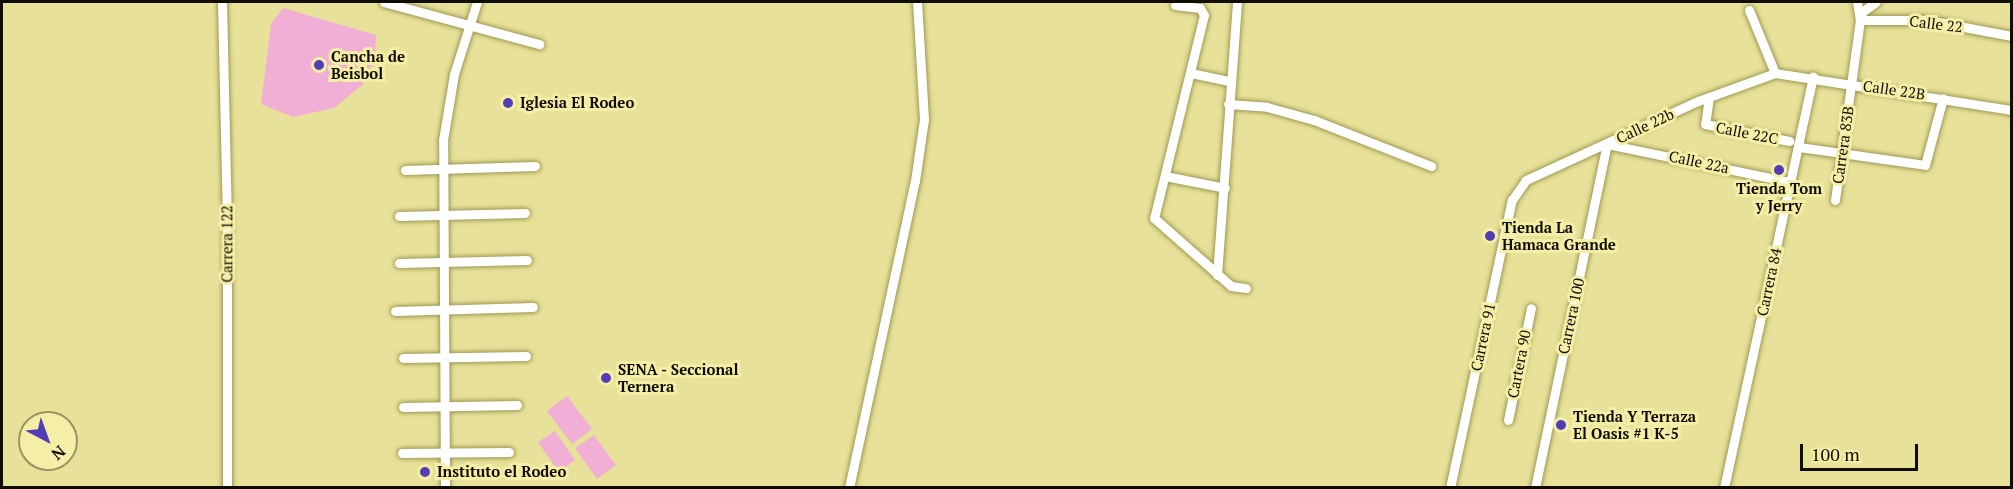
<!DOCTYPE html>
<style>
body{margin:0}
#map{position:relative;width:2013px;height:489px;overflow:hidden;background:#e7e199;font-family:"PT Serif",serif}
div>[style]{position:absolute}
.green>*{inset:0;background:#f1afd5}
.roads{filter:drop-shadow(0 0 2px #a09954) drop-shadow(0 0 2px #a09954)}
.street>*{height:9px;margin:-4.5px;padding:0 4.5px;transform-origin:4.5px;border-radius:4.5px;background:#fff}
.dots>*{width:16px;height:16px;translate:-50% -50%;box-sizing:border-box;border:3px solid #f4eea6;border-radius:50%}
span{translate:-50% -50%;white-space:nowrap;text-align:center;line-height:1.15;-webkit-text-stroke:6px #f4eea6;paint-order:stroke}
.street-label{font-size:15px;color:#100d00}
.poi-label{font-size:15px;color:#100d00;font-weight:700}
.left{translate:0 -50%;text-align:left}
.frame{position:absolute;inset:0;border:3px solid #100d00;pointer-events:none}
.north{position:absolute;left:18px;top:411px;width:60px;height:60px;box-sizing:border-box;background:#f4eea6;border:2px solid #999464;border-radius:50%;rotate:139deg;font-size:16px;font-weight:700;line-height:24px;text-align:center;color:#100d00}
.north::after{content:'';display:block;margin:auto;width:21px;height:27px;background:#513eb6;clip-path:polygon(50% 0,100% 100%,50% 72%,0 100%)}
.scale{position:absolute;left:1800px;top:444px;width:118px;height:27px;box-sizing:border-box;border:3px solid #100d00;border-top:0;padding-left:8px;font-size:18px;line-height:21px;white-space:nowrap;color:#100d00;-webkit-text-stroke:4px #f4eea6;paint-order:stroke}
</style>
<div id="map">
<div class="green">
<div style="clip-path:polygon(283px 8px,376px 35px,375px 57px,362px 85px,334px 108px,293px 117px,261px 104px,271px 24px)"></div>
<div style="clip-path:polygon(567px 396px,592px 429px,572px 444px,547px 411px)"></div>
<div style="clip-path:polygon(555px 431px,575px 460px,559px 472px,538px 442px)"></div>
<div style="clip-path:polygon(594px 435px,616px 465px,597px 479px,575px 448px)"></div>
</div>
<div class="roads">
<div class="street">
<div style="left:222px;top:2px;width:227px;rotate:88.7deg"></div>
<div style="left:227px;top:229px;width:259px;rotate:90deg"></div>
<div style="left:384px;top:2px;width:161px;rotate:15.2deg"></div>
<div style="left:1857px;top:2px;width:18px;rotate:81deg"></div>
<div style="left:1175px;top:5px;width:25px;rotate:7deg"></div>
<div style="left:1200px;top:8px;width:8px;rotate:60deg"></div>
<div style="left:1204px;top:15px;width:209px;rotate:103.8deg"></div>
<div style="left:1154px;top:218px;width:103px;rotate:41.4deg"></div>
<div style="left:1231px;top:286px;width:15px;rotate:8deg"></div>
<div style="left:1749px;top:10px;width:68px;rotate:67.6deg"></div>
<div style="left:1860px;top:20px;width:67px"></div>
<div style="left:1927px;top:20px;width:86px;rotate:10.7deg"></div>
<div style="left:1191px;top:73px;width:40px;rotate:12deg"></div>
<div style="left:1709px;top:97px;width:27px;rotate:98deg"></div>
<div style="left:1705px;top:124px;width:86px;rotate:11.4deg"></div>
<div style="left:1228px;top:104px;width:39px;rotate:4deg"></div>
<div style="left:1267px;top:107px;width:49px;rotate:15.5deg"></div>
<div style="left:1314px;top:120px;width:126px;rotate:21.5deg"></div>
<div style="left:1799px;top:147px;width:127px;rotate:8.1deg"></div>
<div style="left:1925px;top:165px;width:69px;rotate:-75deg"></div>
<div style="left:405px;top:170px;width:130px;rotate:-1.8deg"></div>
<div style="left:1165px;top:176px;width:61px;rotate:11.3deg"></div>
<div style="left:1835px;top:200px;width:182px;rotate:-82.1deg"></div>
<div style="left:1860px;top:20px;width:8px;rotate:-76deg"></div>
<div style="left:1862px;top:12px;width:17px;rotate:-36deg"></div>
<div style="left:399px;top:216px;width:126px;rotate:-1.4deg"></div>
<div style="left:399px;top:263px;width:128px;rotate:-1.3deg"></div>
<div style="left:1217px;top:275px;width:274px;rotate:-85.8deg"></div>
<div style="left:395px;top:311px;width:138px;rotate:-1.7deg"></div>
<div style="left:403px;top:358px;width:123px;rotate:-0.9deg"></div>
<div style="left:403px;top:407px;width:114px;rotate:-1deg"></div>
<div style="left:1508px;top:420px;width:114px;rotate:-78.4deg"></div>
<div style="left:402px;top:453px;width:107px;rotate:-0.5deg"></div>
<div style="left:445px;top:488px;width:348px;rotate:-90.3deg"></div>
<div style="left:443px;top:140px;width:67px;rotate:-80.5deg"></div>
<div style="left:454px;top:74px;width:76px;rotate:-72.3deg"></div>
<div style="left:849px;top:488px;width:314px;rotate:-77.9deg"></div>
<div style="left:915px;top:181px;width:63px;rotate:-81.7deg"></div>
<div style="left:924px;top:119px;width:117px;rotate:-93.4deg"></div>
<div style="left:1450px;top:488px;width:295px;rotate:-77.9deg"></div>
<div style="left:1512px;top:200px;width:24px;rotate:-55deg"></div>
<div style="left:1526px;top:180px;width:189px;rotate:-24.7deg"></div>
<div style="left:1698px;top:101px;width:82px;rotate:-20deg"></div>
<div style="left:1775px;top:73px;width:240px;rotate:8.9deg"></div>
<div style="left:1535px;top:488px;width:351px;rotate:-78.2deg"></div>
<div style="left:1607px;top:144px;width:188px;rotate:11.7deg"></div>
<div style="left:1724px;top:488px;width:421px;rotate:-77.8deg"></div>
</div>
</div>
<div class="dots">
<div style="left:319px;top:65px;background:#513eb6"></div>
<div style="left:508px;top:103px;background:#513eb6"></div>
<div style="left:1779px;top:170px;background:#513eb6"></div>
<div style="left:1490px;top:236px;background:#513eb6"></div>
<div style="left:606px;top:378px;background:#513eb6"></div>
<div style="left:1561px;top:425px;background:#513eb6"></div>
<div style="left:425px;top:472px;background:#513eb6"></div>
</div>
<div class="street-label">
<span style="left:1936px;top:24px;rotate:7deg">Calle 22</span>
<span style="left:1894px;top:90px;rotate:8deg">Calle 22B</span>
<span style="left:1645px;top:126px;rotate:-25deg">Calle 22b</span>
<span style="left:1747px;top:133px;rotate:11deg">Calle 22C</span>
<span style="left:1843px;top:145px;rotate:-82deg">Carrera 83B</span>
<span style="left:1699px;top:162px;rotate:12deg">Calle 22a</span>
<span style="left:227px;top:244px;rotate:-90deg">Carrera 122</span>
<span style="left:1769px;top:282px;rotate:-78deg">Carrera 84</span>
<span style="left:1571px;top:316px;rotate:-78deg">Carrera 100</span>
<span style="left:1483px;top:337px;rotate:-78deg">Carrera 91</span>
<span style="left:1519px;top:364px;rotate:-79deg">Cartera 90</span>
</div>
<div class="poi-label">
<span class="left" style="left:331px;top:65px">Cancha de<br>Beisbol</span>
<span class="left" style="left:520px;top:103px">Iglesia El Rodeo</span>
<span style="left:1779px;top:197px">Tienda Tom<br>y Jerry</span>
<span class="left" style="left:1502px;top:236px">Tienda La<br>Hamaca Grande</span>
<span class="left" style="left:618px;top:378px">SENA - Seccional<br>Ternera</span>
<span class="left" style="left:1573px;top:425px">Tienda Y Terraza<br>El Oasis #1 K-5</span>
<span class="left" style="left:437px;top:472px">Instituto el Rodeo</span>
</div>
<div class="frame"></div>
<div class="north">N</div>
<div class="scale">100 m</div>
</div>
